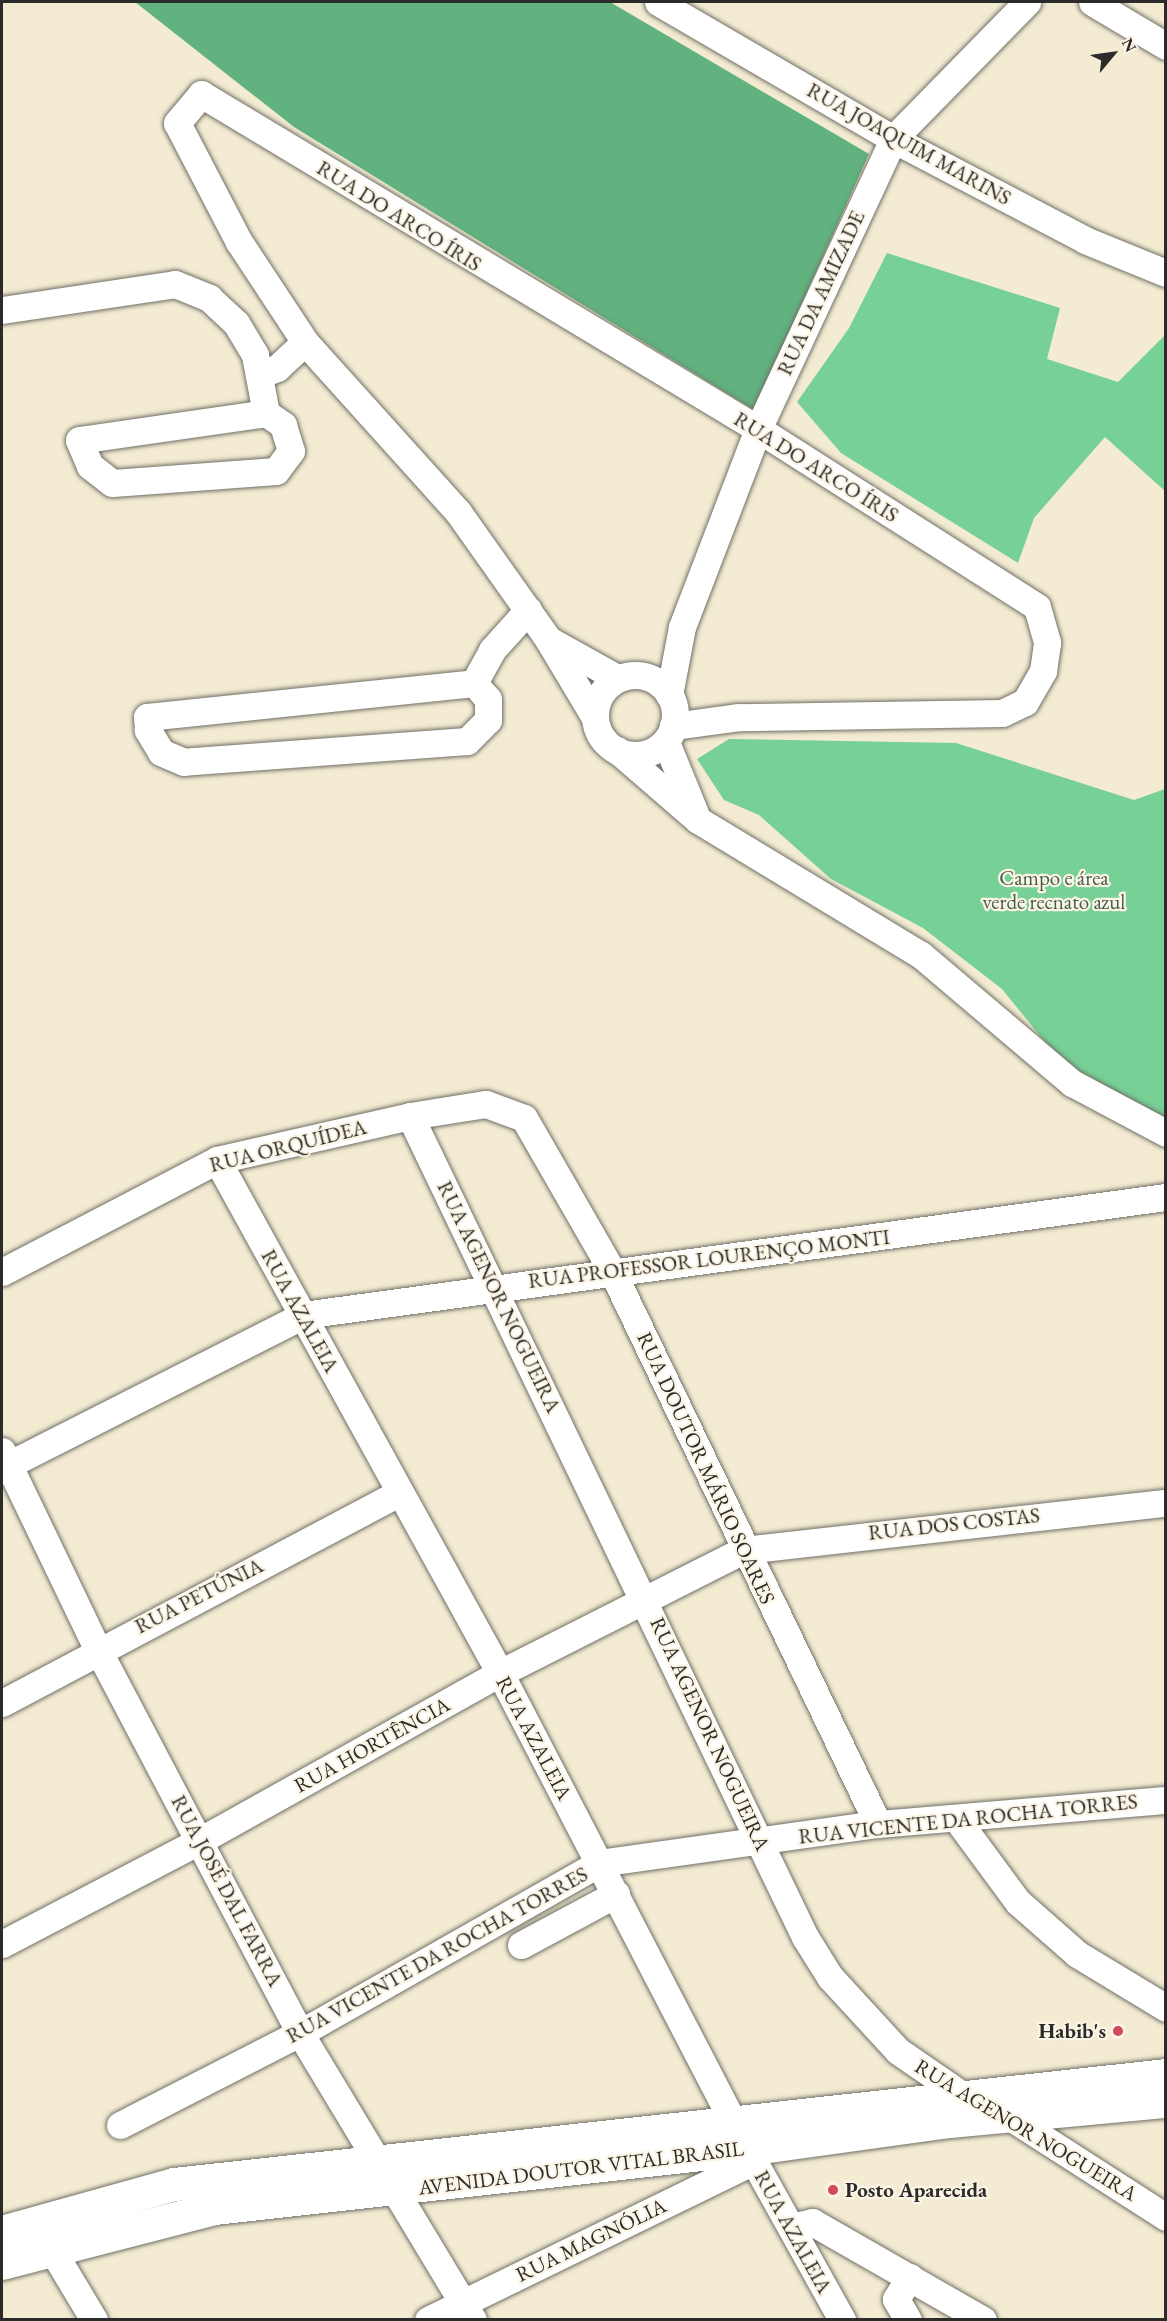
<!DOCTYPE html>
<meta charset="utf-8">
<style>
body{margin:0}
#map{position:relative;width:1167px;height:2321px;overflow:hidden;background:#f3ecd3;font-family:"EB Garamond",serif}
div>[style]{position:absolute}
.green>*{inset:0;background:#77d096}
.forest>*{inset:0;background:#61b27f}
.roads{filter:drop-shadow(0 0 2px #716f66) drop-shadow(0 0 2px #716f66)}
.minor>*{height:27px;margin:-13.5px;padding:0 13.5px;transform-origin:13.5px;border-radius:13.5px;background:#fff}
.minor>.ring{margin:-13.5px;padding:0;box-sizing:content-box;background:none;border:27px solid #fff;border-radius:50%}
.major>*{height:33px;margin:-16.5px;padding:0 16.5px;transform-origin:16.5px;border-radius:16.5px;background:#fff}
.dots>*{width:16px;height:16px;translate:-50% -50%;box-sizing:border-box;border:3px solid #fcf5e5;border-radius:50%}
span{translate:-50% -50%;white-space:nowrap;text-align:center;line-height:1.15;-webkit-text-stroke:4.5px #fcf5e5;paint-order:stroke}
.street-label{font-size:21px;color:#2b2b2b}
.park-label{font-size:21px;color:#425d4b}
.poi-label{font-size:21px;color:#2b2b2b;font-weight:700}
.right{translate:-100% -50%;text-align:right}
.left{translate:0 -50%;text-align:left}
.frame{position:absolute;inset:0;border:3px solid #2b2b2b;pointer-events:none}
.north{position:absolute;left:1083px;top:24px;width:60px;height:60px;-webkit-text-stroke:4px #fcf5e5;paint-order:stroke;rotate:61deg;font-size:16px;font-weight:700;line-height:24px;text-align:center;color:#2b2b2b}
.north::after{content:'';display:block;margin:auto;width:21px;height:27px;background:#2b2b2b;clip-path:polygon(50% 0,100% 100%,50% 72%,0 100%)}
</style>
<div id="map">
<div class="green">
<div style="clip-path:polygon(887px 253px,1060px 308px,1047px 359px,1118px 382px,1165px 335px,1165px 491px,1105px 437px,1034px 518px,1018px 563px,841px 453px,797px 402px,849px 328px)"></div>
<div style="clip-path:polygon(729px 739px,956px 743px,1134px 800px,1165px 789px,1165px 1119px,1083px 1089px,1002px 989px,923px 928px,831px 879px,759px 815px,724px 800px,697px 759px)"></div>
</div>
<div class="forest">
<div style="clip-path:polygon(135px 2px,610px 2px,869px 154px,754px 410px,294px 127px)"></div>
</div>
<div class="roads">
<div class="minor">
<div style="left:658px;top:2px;width:272px;rotate:30.2deg"></div>
<div style="left:893px;top:139px;width:217px;rotate:27.7deg"></div>
<div style="left:1085px;top:240px;width:87px;rotate:22.2deg"></div>
<div style="left:1092px;top:2px;width:86px;rotate:30.7deg"></div>
<div style="left:2px;top:310px;width:175px;rotate:-8.5deg"></div>
<div style="left:175px;top:284px;width:37px;rotate:22deg"></div>
<div style="left:209px;top:298px;width:37px;rotate:43deg"></div>
<div style="left:236px;top:323px;width:37px;rotate:59deg"></div>
<div style="left:255px;top:355px;width:59px;rotate:79.3deg"></div>
<div style="left:259px;top:375px;width:19px;rotate:-21deg"></div>
<div style="left:277px;top:368px;width:38px;rotate:-43deg"></div>
<div style="left:266px;top:413px;width:21px;rotate:35deg"></div>
<div style="left:283px;top:425px;width:27px;rotate:73deg"></div>
<div style="left:291px;top:451px;width:25px;rotate:127deg"></div>
<div style="left:276px;top:471px;width:164px;rotate:175.8deg"></div>
<div style="left:112px;top:483px;width:28px;rotate:-142deg"></div>
<div style="left:90px;top:466px;width:28px;rotate:-113deg"></div>
<div style="left:79px;top:440px;width:189px;rotate:-8.2deg"></div>
<div style="left:549px;top:640px;width:78px;rotate:29.2deg"></div>
<div class="ring" style="left:595px;top:675px;width:53px;height:53px"></div>
<div style="left:474px;top:683px;width:21px;rotate:49deg"></div>
<div style="left:488px;top:699px;width:21px;rotate:90deg"></div>
<div style="left:488px;top:720px;width:30px;rotate:135deg"></div>
<div style="left:467px;top:741px;width:284px;rotate:175.8deg"></div>
<div style="left:184px;top:762px;width:25px;rotate:-157deg"></div>
<div style="left:161px;top:752px;width:26px;rotate:-121deg"></div>
<div style="left:148px;top:730px;width:13px;rotate:-94deg"></div>
<div style="left:147px;top:717px;width:329px;rotate:-5.9deg"></div>
<div style="left:474px;top:683px;width:38px;rotate:-61deg"></div>
<div style="left:492px;top:650px;width:54px;rotate:-48deg"></div>
<div style="left:669px;top:695px;width:69px;rotate:-79.2deg"></div>
<div style="left:682px;top:627px;width:212px;rotate:-69deg"></div>
<div style="left:758px;top:429px;width:320px;rotate:-65deg"></div>
<div style="left:893px;top:139px;width:192px;rotate:-45.6deg"></div>
<div style="left:594px;top:716px;width:90px;rotate:-120.9deg"></div>
<div style="left:548px;top:639px;width:156px;rotate:-125.3deg"></div>
<div style="left:458px;top:512px;width:229px;rotate:-132deg"></div>
<div style="left:305px;top:342px;width:120px;rotate:-123.4deg"></div>
<div style="left:239px;top:242px;width:134px;rotate:-117.5deg"></div>
<div style="left:177px;top:123px;width:38px;rotate:-50deg"></div>
<div style="left:201px;top:94px;width:650px;rotate:31.02deg"></div>
<div style="left:758px;top:429px;width:331px;rotate:32.5deg"></div>
<div style="left:1037px;top:607px;width:37px;rotate:74deg"></div>
<div style="left:1047px;top:643px;width:28px;rotate:98deg"></div>
<div style="left:1043px;top:671px;width:36px;rotate:120deg"></div>
<div style="left:1025px;top:702px;width:25px;rotate:154deg"></div>
<div style="left:1002px;top:713px;width:263px;rotate:179.1deg"></div>
<div style="left:739px;top:717px;width:67px;rotate:172.2deg"></div>
<div style="left:666px;top:742px;width:77px;rotate:67.8deg"></div>
<div style="left:617px;top:750px;width:107px;rotate:40.8deg"></div>
<div style="left:698px;top:820px;width:261px;rotate:31.2deg"></div>
<div style="left:921px;top:955px;width:198px;rotate:40.3deg"></div>
<div style="left:1072px;top:1083px;width:106px;rotate:28deg"></div>
<div style="left:410px;top:1116px;width:911px;rotate:64.31deg"></div>
<div style="left:805px;top:1937px;width:47px;rotate:58deg"></div>
<div style="left:830px;top:1977px;width:100px;rotate:47.4deg"></div>
<div style="left:898px;top:2051px;width:78px;rotate:34.5deg"></div>
<div style="left:962px;top:2095px;width:53px;rotate:24.6deg"></div>
<div style="left:1010px;top:2117px;width:185px;rotate:32.7deg"></div>
<div style="left:217px;top:1160px;width:586px;rotate:61.12deg"></div>
<div style="left:500px;top:1673px;width:536px;rotate:62.57deg"></div>
<div style="left:747px;top:2149px;width:196px;rotate:60.9deg"></div>
<div style="left:2px;top:1272px;width:242px;rotate:-27.5deg"></div>
<div style="left:217px;top:1160px;width:198px;rotate:-12.8deg"></div>
<div style="left:410px;top:1116px;width:77px;rotate:-9deg"></div>
<div style="left:486px;top:1104px;width:40px;rotate:20.2deg"></div>
<div style="left:524px;top:1118px;width:179px;rotate:60.1deg"></div>
<div style="left:613px;top:1273px;width:611px;rotate:64.32deg"></div>
<div style="left:2px;top:1451px;width:219px;rotate:64.3deg"></div>
<div style="left:97px;top:1648px;width:435px;rotate:62.2deg"></div>
<div style="left:300px;top:2033px;width:335px;rotate:58.9deg"></div>
<div style="left:2px;top:1468px;width:338px;rotate:-26.9deg"></div>
<div style="left:303px;top:1315px;width:871px;rotate:-7.79deg"></div>
<div style="left:2px;top:1703px;width:449px;rotate:-27.9deg"></div>
<div style="left:956px;top:1818px;width:104px;rotate:53.6deg"></div>
<div style="left:1018px;top:1902px;width:79px;rotate:41.4deg"></div>
<div style="left:1077px;top:1954px;width:104px;rotate:31.2deg"></div>
<div style="left:2px;top:1944px;width:225px;rotate:-27.6deg"></div>
<div style="left:201px;top:1840px;width:342px;rotate:-29.2deg"></div>
<div style="left:500px;top:1673px;width:273px;rotate:-26.8deg"></div>
<div style="left:744px;top:1550px;width:425px;rotate:-6.4deg"></div>
<div style="left:521px;top:1945px;width:108px;rotate:-28.2deg"></div>
<div style="left:120px;top:2125px;width:202px;rotate:-27.1deg"></div>
<div style="left:300px;top:2033px;width:344px;rotate:-29.6deg"></div>
<div style="left:599px;top:1863px;width:282px;rotate:-8deg"></div>
<div style="left:878px;top:1824px;width:289px;rotate:-4.8deg"></div>
<div style="left:791px;top:2227px;width:22px;rotate:-13deg"></div>
<div style="left:812px;top:2222px;width:197px;rotate:29.8deg"></div>
<div style="left:42px;top:2233px;width:101px;rotate:59.1deg"></div>
<div style="left:428px;top:2320px;width:363px;rotate:-26deg"></div>
<div style="left:908px;top:2320px;width:24px;rotate:-120deg"></div>
<div style="left:896px;top:2299px;width:26px;rotate:-58deg"></div>
</div>
<div class="major">
<div style="left:2px;top:2232px;width:179px;rotate:-15.6deg"></div>
<div style="left:174px;top:2184px;width:998px;rotate:-6.27deg"></div>
<div style="left:2px;top:2263px;width:219px;rotate:-14.5deg"></div>
<div style="left:214px;top:2208px;width:536px;rotate:-6.32deg"></div>
<div style="left:747px;top:2149px;width:204px;rotate:-7.9deg"></div>
<div style="left:949px;top:2121px;width:218px;rotate:-5.3deg"></div>
</div>
</div>
<div class="dots">
<div style="left:1118px;top:2031px;background:#d1495b"></div>
<div style="left:833px;top:2190px;background:#d1495b"></div>
</div>
<div class="street-label">
<span style="left:909px;top:144px;rotate:29deg">RUA JOAQUIM MARINS</span>
<span style="left:399px;top:216px;rotate:32deg">RUA DO ARCO ÍRIS</span>
<span style="left:821px;top:293px;rotate:-65deg">RUA DA AMIZADE</span>
<span style="left:816px;top:467px;rotate:32deg">RUA DO ARCO ÍRIS</span>
<span style="left:288px;top:1146px;rotate:-14deg">RUA ORQUÍDEA</span>
<span style="left:709px;top:1259px;rotate:-7deg">RUA PROFESSOR LOURENÇO MONTI</span>
<span style="left:499px;top:1297px;rotate:64deg">RUA AGENOR NOGUEIRA</span>
<span style="left:300px;top:1311px;rotate:61deg">RUA AZALEIA</span>
<span style="left:706px;top:1468px;rotate:65deg">RUA DOUTOR MÁRIO SOARES</span>
<span style="left:954px;top:1524px;rotate:-6deg">RUA DOS COSTAS</span>
<span style="left:199px;top:1596px;rotate:-27deg">RUA PETÚNIA</span>
<span style="left:710px;top:1734px;rotate:65deg">RUA AGENOR NOGUEIRA</span>
<span style="left:534px;top:1738px;rotate:62deg">RUA AZALEIA</span>
<span style="left:372px;top:1745px;rotate:-29deg">RUA HORTÊNCIA</span>
<span style="left:968px;top:1819px;rotate:-6deg">RUA VICENTE DA ROCHA TORRES</span>
<span style="left:227px;top:1891px;rotate:62deg">RUA JOSÉ DAL FARRA</span>
<span style="left:437px;top:1955px;rotate:-29deg">RUA VICENTE DA ROCHA TORRES</span>
<span style="left:1026px;top:2130px;rotate:31deg">RUA AGENOR NOGUEIRA</span>
<span style="left:581px;top:2168px;rotate:-7deg">AVENIDA DOUTOR VITAL BRASIL</span>
<span style="left:793px;top:2232px;rotate:61deg">RUA AZALEIA</span>
<span style="left:591px;top:2240px;rotate:-26deg">RUA MAGNÓLIA</span>
</div>
<div class="park-label">
<span style="left:1054px;top:890px">Campo e área<br>verde recnato azul</span>
</div>
<div class="poi-label">
<span class="right" style="left:1106px;top:2031px">Habib's</span>
<span class="left" style="left:845px;top:2190px">Posto Aparecida</span>
</div>
<div class="frame"></div>
<div class="north">N</div>
</div>
